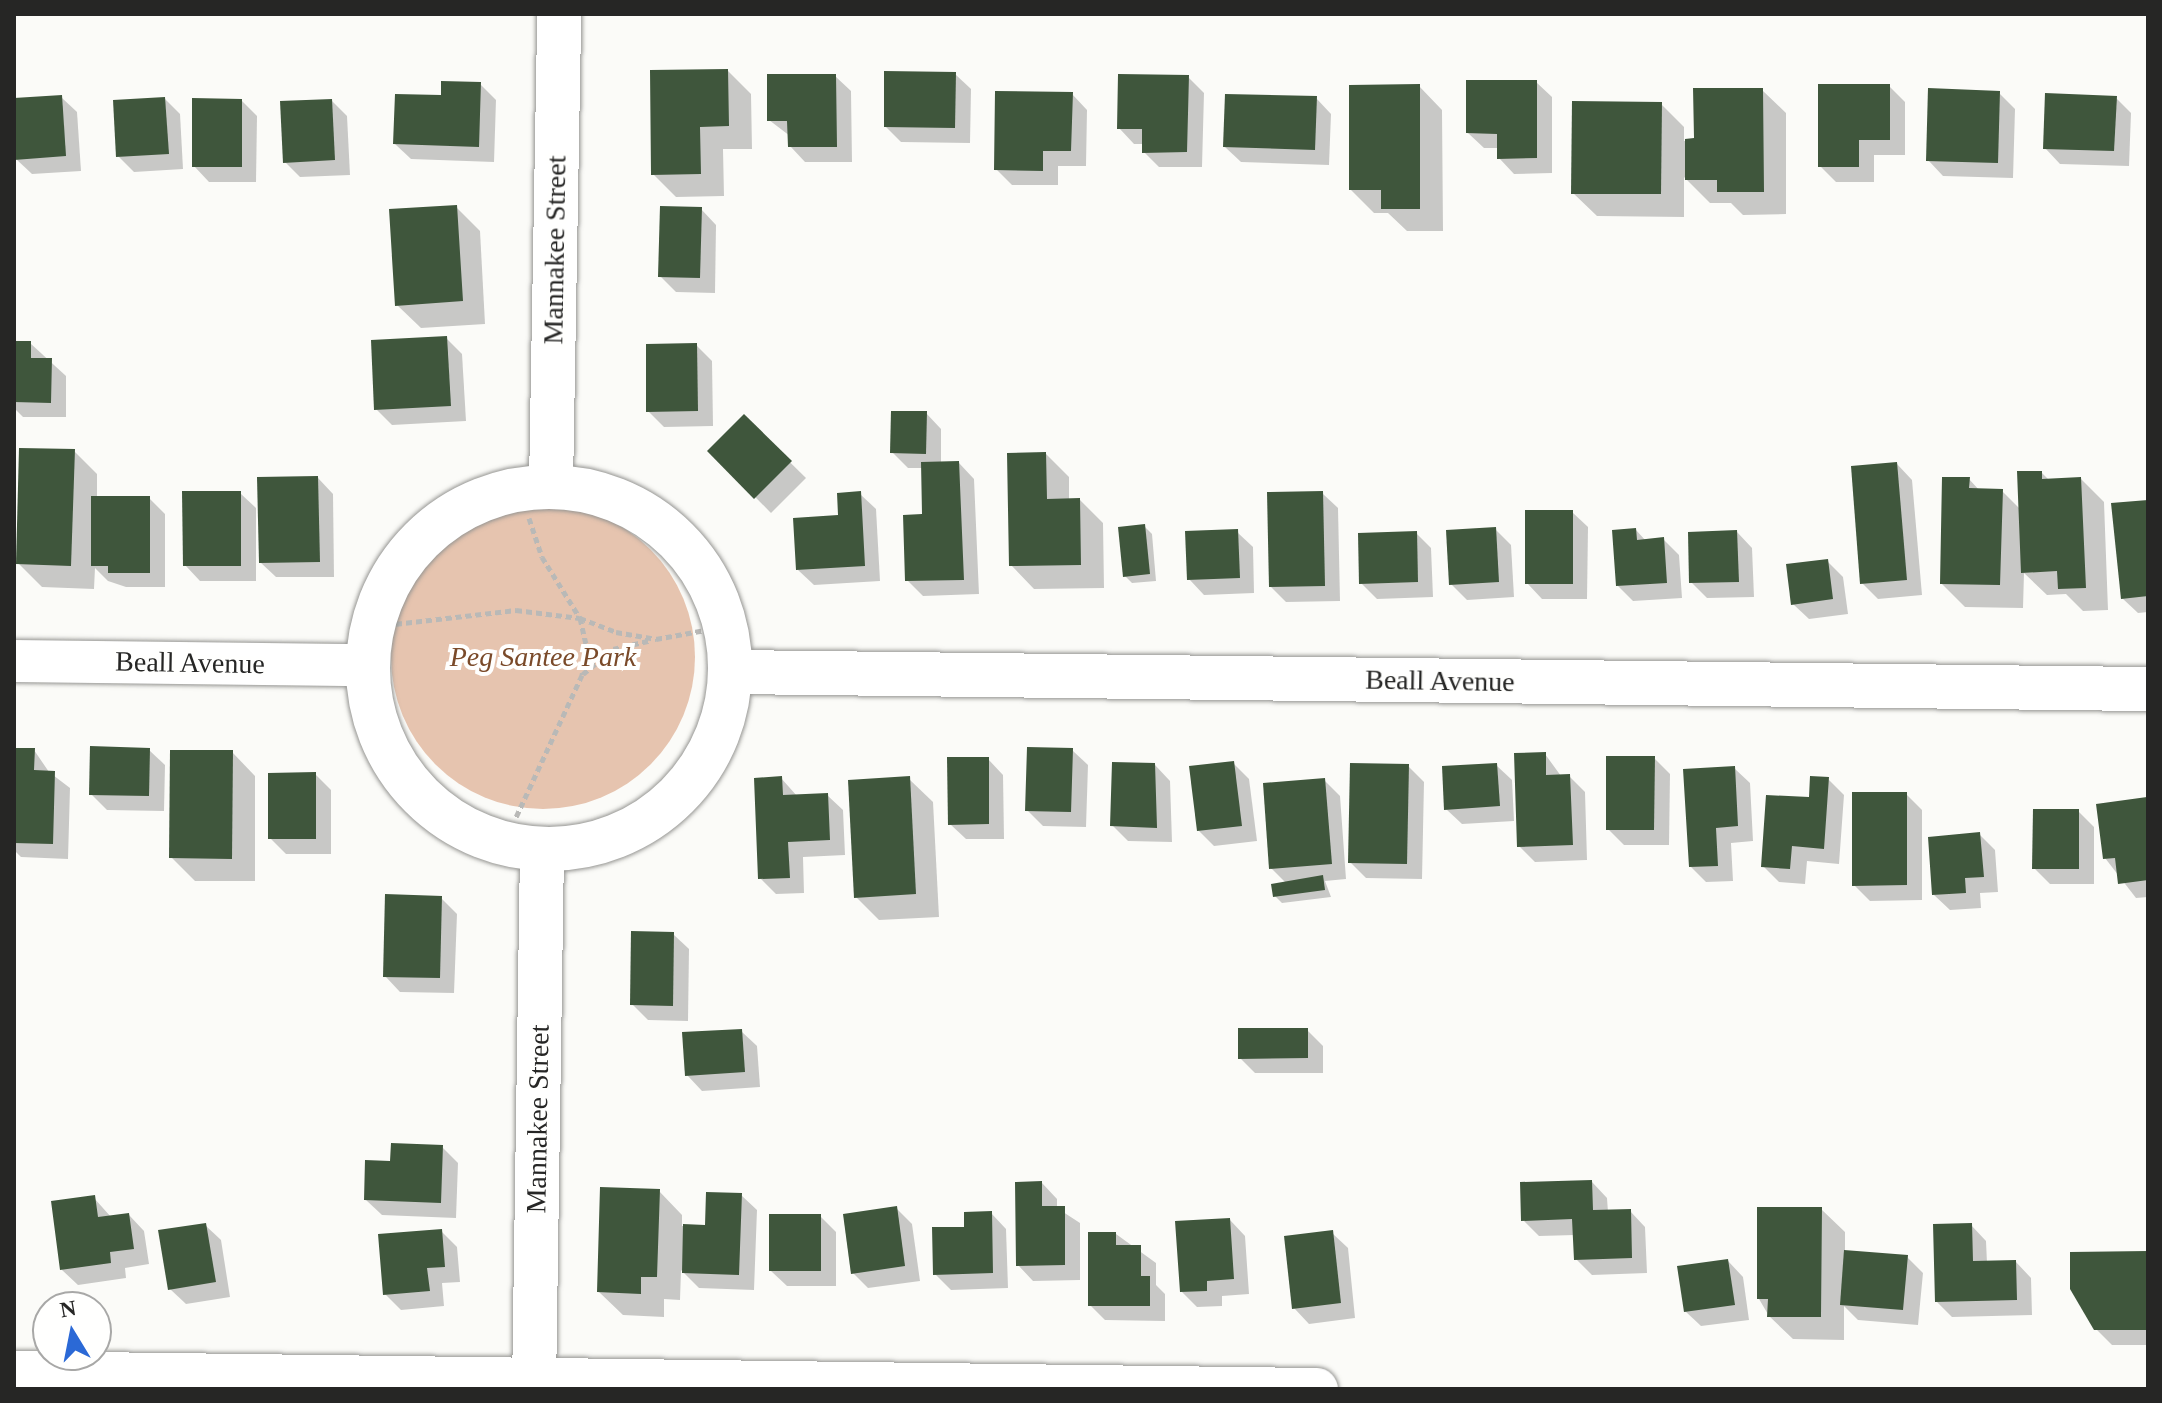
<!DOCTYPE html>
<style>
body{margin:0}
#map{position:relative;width:2162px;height:1403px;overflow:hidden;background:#fbfbf8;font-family:Georgia,serif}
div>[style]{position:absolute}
.green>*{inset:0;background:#e6c4af}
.round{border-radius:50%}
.shadow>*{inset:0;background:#0003}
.building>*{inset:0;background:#3f563c}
.path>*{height:5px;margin-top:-2.5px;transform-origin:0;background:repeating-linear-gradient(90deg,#b9b9b7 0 6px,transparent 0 10px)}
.roads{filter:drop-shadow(0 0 2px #969693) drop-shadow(0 0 2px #969693)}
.minor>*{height:42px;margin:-21px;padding:0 21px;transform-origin:21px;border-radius:21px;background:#fff}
.tertiary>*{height:44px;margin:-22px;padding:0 22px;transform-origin:22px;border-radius:22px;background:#fff}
.tertiary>.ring{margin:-22px;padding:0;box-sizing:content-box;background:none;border:44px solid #fff;border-radius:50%}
span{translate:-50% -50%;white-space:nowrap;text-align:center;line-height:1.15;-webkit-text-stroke:8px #fffffe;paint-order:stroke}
.street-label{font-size:28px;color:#262625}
.park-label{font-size:28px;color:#7a4a29;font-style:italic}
.frame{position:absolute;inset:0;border:16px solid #262625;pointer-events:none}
.north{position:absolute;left:32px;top:1291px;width:80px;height:80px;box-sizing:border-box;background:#fffffe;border:2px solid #a8a8a7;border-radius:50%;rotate:350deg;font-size:22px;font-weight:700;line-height:32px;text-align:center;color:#262625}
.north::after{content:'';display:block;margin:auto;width:28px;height:36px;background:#2b69d6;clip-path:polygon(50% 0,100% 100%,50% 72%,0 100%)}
</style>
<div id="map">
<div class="green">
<div class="round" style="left:391px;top:505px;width:304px;height:304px"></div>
</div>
<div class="shadow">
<div style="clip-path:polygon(728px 71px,751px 94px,752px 149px,723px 149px,724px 196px,676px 197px,653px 174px)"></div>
<div style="clip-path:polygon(955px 74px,971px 89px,970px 143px,901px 142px,886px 127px)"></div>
<div style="clip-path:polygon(835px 76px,851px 91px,852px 162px,805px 162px,790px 146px,790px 136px,769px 120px)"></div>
<div style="clip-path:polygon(1188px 77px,1204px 93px,1202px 167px,1159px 167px,1144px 152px,1144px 144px,1134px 144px,1119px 128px)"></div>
<div style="clip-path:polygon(1536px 82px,1552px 97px,1552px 173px,1514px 174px,1499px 158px,1499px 148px,1484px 148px,1468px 133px)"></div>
<div style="clip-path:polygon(480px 84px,496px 100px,494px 162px,411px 159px,395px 144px,443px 97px)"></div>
<div style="clip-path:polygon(1419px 86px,1442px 110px,1443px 231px,1407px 231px,1388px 213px,1374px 213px,1351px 190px)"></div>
<div style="clip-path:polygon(1889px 86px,1905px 102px,1905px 155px,1874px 155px,1874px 182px,1836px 182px,1820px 166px)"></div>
<div style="clip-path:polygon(1762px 90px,1786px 113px,1786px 214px,1743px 215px,1731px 203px,1710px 203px,1684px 177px,1684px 217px,1597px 216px,1573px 193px,1661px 104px,1684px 127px,1684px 141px,1696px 140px)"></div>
<div style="clip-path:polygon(1999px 93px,2015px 109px,2013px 178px,1943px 176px,1928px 160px)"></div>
<div style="clip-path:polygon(1072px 94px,1087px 110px,1086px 166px,1058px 166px,1058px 185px,1012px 185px,996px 169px)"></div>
<div style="clip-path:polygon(61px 97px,77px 112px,81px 171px,32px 174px,16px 159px,14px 100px)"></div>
<div style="clip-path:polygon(1316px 98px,1331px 114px,1329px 165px,1241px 162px,1225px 147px)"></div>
<div style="clip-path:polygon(2116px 98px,2131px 113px,2129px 166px,2060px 164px,2045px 148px)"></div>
<div style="clip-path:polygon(165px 99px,180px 114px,183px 169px,134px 172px,118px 156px)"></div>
<div style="clip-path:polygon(241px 100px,257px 116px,256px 182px,209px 182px,194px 166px)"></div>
<div style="clip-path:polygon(332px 101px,347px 116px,350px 175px,300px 177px,285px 162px)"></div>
<div style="clip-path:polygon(456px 207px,480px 231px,485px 324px,421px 328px,397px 305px)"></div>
<div style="clip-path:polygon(701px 209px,716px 225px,715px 293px,676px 292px,660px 276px)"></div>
<div style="clip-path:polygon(446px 338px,462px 354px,466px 421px,392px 425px,376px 409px)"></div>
<div style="clip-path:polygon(14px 343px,30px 343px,66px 376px,66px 417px,23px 417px,14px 408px)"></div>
<div style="clip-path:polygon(696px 345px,712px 361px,713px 426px,664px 427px,648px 411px)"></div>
<div style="clip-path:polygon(926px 413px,941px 429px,941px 463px,959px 463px,974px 479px,979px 594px,923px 596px,907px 580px,924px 516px,923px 468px,908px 468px,892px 452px)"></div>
<div style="clip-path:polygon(744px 417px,806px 478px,771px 513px,710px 451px)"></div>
<div style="clip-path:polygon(74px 451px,97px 474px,97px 498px,149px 498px,165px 514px,165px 587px,126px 587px,108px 581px,95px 568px,94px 589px,42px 587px,18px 563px)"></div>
<div style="clip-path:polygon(1046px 454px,1069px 477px,1069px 500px,1080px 500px,1103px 523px,1104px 588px,1034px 589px,1011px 565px)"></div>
<div style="clip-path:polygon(1897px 464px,1912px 480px,1922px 595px,1878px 599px,1862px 583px)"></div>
<div style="clip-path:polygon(2042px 473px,2049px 480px,2081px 479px,2104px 502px,2108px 610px,2083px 611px,2066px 594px,2047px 595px,2024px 573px,2023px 608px,1965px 607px,1942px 584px,1969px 479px,1980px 491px,2002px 491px,2021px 510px)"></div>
<div style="clip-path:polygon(318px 478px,333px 494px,334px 577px,276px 577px,260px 562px)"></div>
<div style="clip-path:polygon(240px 493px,256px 508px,256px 581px,200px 581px,185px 565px)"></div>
<div style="clip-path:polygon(1322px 493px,1338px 508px,1340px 601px,1286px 602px,1270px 586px)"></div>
<div style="clip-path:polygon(860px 494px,876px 509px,880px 581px,814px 585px,798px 570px)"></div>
<div style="clip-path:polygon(2148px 502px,2148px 612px,2138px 613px,2122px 598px)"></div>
<div style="clip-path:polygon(1572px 512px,1588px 527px,1587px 599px,1542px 599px,1527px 583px)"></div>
<div style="clip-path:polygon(1144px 526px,1152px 534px,1156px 581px,1132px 583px,1125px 576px)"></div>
<div style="clip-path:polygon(1496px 530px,1511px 545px,1514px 597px,1467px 600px,1451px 584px)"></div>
<div style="clip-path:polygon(1636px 530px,1646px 541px,1663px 539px,1679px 555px,1682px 598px,1633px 601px,1617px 585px)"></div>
<div style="clip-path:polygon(1237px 532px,1253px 547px,1254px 593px,1204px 595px,1189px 579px)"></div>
<div style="clip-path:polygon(1737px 532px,1752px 548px,1754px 597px,1707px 598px,1691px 582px)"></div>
<div style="clip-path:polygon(1416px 533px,1431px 548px,1433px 597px,1377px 599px,1361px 583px)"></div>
<div style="clip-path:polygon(1827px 561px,1843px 577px,1848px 614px,1809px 619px,1793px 604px)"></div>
<div style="clip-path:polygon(14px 750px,34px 750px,49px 772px,70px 788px,68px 859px,21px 857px,14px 850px)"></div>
<div style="clip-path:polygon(149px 750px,165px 765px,164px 811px,107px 810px,91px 794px)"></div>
<div style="clip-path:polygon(1072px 750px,1088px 765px,1086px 827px,1043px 826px,1027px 810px)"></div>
<div style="clip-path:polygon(232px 752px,255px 776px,255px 881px,195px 881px,171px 857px)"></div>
<div style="clip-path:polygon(1545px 754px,1561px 776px,1569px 776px,1585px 792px,1587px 860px,1535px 862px,1519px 846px)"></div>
<div style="clip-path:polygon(1654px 758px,1670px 774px,1669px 845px,1624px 845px,1608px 829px)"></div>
<div style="clip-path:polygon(988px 759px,1003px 775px,1004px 839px,966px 839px,950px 824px)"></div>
<div style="clip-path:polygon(1233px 763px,1249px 779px,1257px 841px,1214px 846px,1198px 830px)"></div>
<div style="clip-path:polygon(1155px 765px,1170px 781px,1172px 842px,1128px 841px,1112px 825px)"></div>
<div style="clip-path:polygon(1496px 765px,1512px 780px,1514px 821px,1462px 824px,1446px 809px)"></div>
<div style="clip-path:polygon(1408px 766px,1424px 782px,1422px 879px,1366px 878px,1350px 862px)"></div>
<div style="clip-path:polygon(1734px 768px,1750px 783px,1753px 841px,1731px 843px,1733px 881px,1706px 882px,1690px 866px)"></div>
<div style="clip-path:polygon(315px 774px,331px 790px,331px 854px,286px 854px,270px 838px)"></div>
<div style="clip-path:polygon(781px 778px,797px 796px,827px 795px,843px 810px,845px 855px,803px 857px,804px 893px,776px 894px,760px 878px)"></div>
<div style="clip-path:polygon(909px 779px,933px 802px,939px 917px,879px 920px,856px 897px)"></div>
<div style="clip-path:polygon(1828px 779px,1844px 795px,1839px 864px,1807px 861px,1805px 884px,1779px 882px,1763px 866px)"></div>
<div style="clip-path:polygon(1324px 780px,1340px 796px,1346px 879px,1325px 881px,1331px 897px,1282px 903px,1275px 896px,1287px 884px,1271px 868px)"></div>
<div style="clip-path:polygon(1906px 794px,1922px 810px,1922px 900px,1870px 901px,1854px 885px)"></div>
<div style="clip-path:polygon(2146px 800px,2148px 897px,2136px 898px,2105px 858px)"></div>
<div style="clip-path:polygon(2078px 811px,2094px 827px,2094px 884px,2050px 884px,2034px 868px)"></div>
<div style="clip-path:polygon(1979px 834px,1995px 850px,1998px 892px,1980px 893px,1981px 908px,1950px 910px,1934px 895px)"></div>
<div style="clip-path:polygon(441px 898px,457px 914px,454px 993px,400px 992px,385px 976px)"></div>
<div style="clip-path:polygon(673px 934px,689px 949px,688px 1021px,648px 1020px,632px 1004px)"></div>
<div style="clip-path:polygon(1307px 1030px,1323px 1046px,1323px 1073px,1255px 1073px,1240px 1058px)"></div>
<div style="clip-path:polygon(741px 1031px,757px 1046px,760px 1087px,702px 1091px,687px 1075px)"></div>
<div style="clip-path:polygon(442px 1147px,458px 1163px,456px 1218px,382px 1215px,366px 1200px)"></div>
<div style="clip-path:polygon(1592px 1182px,1607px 1198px,1608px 1212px,1630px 1211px,1645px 1227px,1647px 1273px,1592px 1275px,1576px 1259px,1575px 1235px,1539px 1236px,1523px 1220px)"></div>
<div style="clip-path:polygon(1042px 1183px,1057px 1199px,1057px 1208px,1080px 1223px,1080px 1280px,1033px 1281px,1018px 1265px)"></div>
<div style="clip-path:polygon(659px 1191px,682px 1215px,682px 1226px,707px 1227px,741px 1195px,757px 1210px,754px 1290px,699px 1288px,681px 1270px,680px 1300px,664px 1299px,664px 1317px,623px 1315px,599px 1292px)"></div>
<div style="clip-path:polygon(94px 1198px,111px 1217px,129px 1215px,144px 1231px,149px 1264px,125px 1268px,126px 1278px,78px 1285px,62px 1270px)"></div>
<div style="clip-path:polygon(896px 1208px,912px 1224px,920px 1281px,868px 1288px,853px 1273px)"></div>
<div style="clip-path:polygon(1821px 1209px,1845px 1232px,1845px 1252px,1907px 1257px,1923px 1273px,1918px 1325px,1858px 1320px,1844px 1306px,1844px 1340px,1793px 1339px,1769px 1316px,1759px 1299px)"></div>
<div style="clip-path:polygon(991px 1213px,1006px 1229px,1008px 1288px,951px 1290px,935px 1274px)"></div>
<div style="clip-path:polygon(820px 1216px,836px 1232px,836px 1286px,787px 1286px,771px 1271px)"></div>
<div style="clip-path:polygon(1230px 1220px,1245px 1236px,1249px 1294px,1222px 1296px,1222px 1306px,1197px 1307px,1182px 1292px)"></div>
<div style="clip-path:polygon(205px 1225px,221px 1240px,230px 1297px,186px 1304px,170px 1289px)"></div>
<div style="clip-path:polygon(1971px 1225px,1986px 1241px,1987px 1263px,2016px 1262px,2031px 1278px,2032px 1315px,1952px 1317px,1937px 1302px)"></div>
<div style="clip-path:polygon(441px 1231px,457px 1247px,460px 1282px,442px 1283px,444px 1306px,401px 1310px,385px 1294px)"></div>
<div style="clip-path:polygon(1332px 1233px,1348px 1248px,1355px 1318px,1309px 1324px,1294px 1308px)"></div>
<div style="clip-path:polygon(1116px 1234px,1156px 1263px,1156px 1285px,1165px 1294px,1165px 1321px,1105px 1320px,1090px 1305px)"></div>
<div style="clip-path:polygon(2148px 1253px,2148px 1345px,2112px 1345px,2096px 1329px)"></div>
<div style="clip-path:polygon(1728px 1261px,1743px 1277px,1749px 1320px,1701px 1326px,1685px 1311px)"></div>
</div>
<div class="building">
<div style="clip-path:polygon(728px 69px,729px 126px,700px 127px,701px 174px,651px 175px,650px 70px)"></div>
<div style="clip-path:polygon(884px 71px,956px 72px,955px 128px,884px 127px)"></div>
<div style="clip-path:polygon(767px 74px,836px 74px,837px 147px,788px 147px,787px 121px,767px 121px)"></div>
<div style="clip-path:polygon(1118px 74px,1189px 75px,1187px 152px,1142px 153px,1142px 129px,1117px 129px)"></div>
<div style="clip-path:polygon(1466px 80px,1537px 80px,1537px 158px,1497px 159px,1497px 134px,1466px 133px)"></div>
<div style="clip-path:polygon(441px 81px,481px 82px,479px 147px,393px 144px,395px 94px,441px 95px)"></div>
<div style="clip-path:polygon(1420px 84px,1420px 209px,1381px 209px,1381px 190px,1349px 190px,1349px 85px)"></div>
<div style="clip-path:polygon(1818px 84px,1890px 84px,1890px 140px,1859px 140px,1859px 167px,1818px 167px)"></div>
<div style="clip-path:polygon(1693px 88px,1763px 88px,1764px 192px,1717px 192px,1717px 180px,1685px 180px,1685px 139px,1694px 138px)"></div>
<div style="clip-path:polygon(1928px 88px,2000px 91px,1998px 163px,1926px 161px)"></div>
<div style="clip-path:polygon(995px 91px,1073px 92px,1071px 151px,1043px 151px,1043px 171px,994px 170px)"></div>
<div style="clip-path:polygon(2045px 93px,2117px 96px,2114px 151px,2043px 149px)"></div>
<div style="clip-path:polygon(1225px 94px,1317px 96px,1315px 150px,1223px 147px)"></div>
<div style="clip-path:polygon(62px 95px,66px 156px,14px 160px,14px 98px)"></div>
<div style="clip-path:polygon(165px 97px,169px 154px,116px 157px,113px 100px)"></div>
<div style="clip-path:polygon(192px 98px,242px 99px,242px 167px,192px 167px)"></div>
<div style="clip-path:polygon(332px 99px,335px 160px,283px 163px,280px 101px)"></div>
<div style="clip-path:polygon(1572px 101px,1662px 102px,1661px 194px,1571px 194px)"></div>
<div style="clip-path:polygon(457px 205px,463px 301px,395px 306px,389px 209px)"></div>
<div style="clip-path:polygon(660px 206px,702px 207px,700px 278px,658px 277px)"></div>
<div style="clip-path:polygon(447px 336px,451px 406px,374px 410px,371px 340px)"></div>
<div style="clip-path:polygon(14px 341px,31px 341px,31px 358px,52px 358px,51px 403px,14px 402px)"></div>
<div style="clip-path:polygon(697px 343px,698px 411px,646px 412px,646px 344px)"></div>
<div style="clip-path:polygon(891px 411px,927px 411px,926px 454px,890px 453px)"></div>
<div style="clip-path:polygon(744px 414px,792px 461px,754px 499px,707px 451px)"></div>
<div style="clip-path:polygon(19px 448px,75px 449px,71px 566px,16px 564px)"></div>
<div style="clip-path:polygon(1046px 452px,1047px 499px,1080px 498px,1081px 565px,1009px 566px,1007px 453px)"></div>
<div style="clip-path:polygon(959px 461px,964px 580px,905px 581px,903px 515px,922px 514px,921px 462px)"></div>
<div style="clip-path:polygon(1897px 462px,1907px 580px,1860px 584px,1851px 466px)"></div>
<div style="clip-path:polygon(2017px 471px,2042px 471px,2042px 479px,2081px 477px,2086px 588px,2058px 589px,2057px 571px,2021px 573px)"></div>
<div style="clip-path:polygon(318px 476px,320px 562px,259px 563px,257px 477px)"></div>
<div style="clip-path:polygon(1942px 477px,1970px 477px,1969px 488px,2003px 489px,2000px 585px,1940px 584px)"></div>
<div style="clip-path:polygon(182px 491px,241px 491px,241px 566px,183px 566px)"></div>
<div style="clip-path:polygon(861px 491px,865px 566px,796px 570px,793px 518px,838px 515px,837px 493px)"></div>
<div style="clip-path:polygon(1323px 491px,1325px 586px,1269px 587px,1267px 492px)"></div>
<div style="clip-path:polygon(91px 496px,150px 496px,150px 573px,108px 573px,108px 566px,91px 566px)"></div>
<div style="clip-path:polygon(2148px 500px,2148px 596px,2121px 599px,2111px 503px)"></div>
<div style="clip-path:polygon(1525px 510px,1573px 510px,1573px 584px,1525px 584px)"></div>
<div style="clip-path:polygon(1145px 524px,1150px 574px,1123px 577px,1118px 527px)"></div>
<div style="clip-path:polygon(1496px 527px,1499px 582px,1449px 585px,1446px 530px)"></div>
<div style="clip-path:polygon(1636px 528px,1637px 540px,1664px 537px,1667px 583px,1616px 586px,1612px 530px)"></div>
<div style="clip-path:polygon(1238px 529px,1240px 578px,1187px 580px,1185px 531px)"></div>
<div style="clip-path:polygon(1737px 530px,1739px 582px,1689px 583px,1688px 532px)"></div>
<div style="clip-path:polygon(1417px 531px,1418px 582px,1359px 584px,1358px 533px)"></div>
<div style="clip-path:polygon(1828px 559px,1833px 599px,1791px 605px,1786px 564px)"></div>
<div style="clip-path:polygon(90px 746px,150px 748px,149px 796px,89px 795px)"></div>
<div style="clip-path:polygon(1027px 747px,1073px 748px,1071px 812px,1025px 811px)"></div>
<div style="clip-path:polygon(14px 748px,35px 748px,34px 770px,55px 771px,53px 844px,14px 843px)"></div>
<div style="clip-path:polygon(170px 750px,233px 750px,232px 859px,169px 858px)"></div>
<div style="clip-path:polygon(1546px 752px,1546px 775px,1570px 774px,1573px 845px,1517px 847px,1514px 753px)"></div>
<div style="clip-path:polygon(1606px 756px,1655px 756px,1654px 830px,1606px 830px)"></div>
<div style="clip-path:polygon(947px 757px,989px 757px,989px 824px,948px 825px)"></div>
<div style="clip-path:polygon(1234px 761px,1242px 826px,1197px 831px,1189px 766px)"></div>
<div style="clip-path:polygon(1112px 762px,1155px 763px,1157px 828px,1110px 826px)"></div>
<div style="clip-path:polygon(1350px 763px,1409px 764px,1407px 864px,1348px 863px)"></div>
<div style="clip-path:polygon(1497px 763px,1500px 806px,1444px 810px,1442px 766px)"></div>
<div style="clip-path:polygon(1735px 766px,1738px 826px,1716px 828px,1718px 866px,1689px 867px,1683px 769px)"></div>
<div style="clip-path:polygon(316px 772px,316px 839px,268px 839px,268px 773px)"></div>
<div style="clip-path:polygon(782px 776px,783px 795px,828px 793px,830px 840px,788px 842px,790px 878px,758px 879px,754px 778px)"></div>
<div style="clip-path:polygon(910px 776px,916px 894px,854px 898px,848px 780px)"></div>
<div style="clip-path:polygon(1810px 776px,1829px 777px,1824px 849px,1792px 846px,1790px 869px,1761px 867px,1766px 795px,1809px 797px)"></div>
<div style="clip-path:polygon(1325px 778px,1332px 864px,1269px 869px,1263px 783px)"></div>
<div style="clip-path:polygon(1852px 792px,1907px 792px,1907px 885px,1852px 886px)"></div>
<div style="clip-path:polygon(2147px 797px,2148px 880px,2118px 884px,2115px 858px,2103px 859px,2096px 804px)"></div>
<div style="clip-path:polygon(2033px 809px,2079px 809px,2079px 869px,2032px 869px)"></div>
<div style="clip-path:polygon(1980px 832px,1984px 877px,1965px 878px,1966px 893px,1932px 895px,1928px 837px)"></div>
<div style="clip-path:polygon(1323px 875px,1325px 890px,1273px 897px,1271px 884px)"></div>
<div style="clip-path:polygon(385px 894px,442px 896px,440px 978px,383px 977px)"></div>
<div style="clip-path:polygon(631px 931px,674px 932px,673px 1006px,630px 1005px)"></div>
<div style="clip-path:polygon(1238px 1028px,1308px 1028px,1308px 1058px,1238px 1059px)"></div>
<div style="clip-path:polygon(742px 1029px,745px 1072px,685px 1076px,682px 1032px)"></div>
<div style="clip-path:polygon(391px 1143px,443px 1145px,441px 1203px,364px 1200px,365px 1160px,390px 1161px)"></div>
<div style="clip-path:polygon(1592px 1180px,1593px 1210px,1631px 1209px,1632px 1258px,1574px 1260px,1572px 1219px,1521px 1221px,1520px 1182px)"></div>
<div style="clip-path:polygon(1042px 1181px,1042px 1206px,1065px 1206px,1065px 1265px,1016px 1266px,1015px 1182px)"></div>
<div style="clip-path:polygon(600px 1187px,660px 1189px,657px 1277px,641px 1277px,641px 1294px,597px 1292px)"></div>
<div style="clip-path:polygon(706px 1192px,742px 1193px,739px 1275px,682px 1273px,683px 1224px,705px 1225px)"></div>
<div style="clip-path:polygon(95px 1195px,98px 1217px,129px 1213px,134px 1249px,110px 1252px,111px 1263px,60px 1270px,51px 1201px)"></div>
<div style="clip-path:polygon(897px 1206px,905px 1266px,851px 1274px,843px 1214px)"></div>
<div style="clip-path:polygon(1757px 1207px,1822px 1207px,1821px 1317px,1767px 1317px,1768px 1299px,1757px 1299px)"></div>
<div style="clip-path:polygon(992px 1211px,993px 1273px,933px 1275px,932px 1227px,964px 1227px,964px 1212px)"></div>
<div style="clip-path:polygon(769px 1214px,821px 1214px,821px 1271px,769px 1271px)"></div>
<div style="clip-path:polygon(1230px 1218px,1234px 1279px,1207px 1281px,1207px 1291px,1180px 1292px,1175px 1221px)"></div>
<div style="clip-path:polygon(206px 1223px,216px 1282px,168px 1290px,158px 1230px)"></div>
<div style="clip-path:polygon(1972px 1223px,1973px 1261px,2016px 1260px,2017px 1300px,1935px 1302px,1933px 1224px)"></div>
<div style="clip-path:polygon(442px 1229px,445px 1267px,427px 1268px,430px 1291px,383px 1295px,378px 1234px)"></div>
<div style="clip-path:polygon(1333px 1230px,1341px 1303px,1292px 1309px,1284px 1236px)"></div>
<div style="clip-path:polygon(1088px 1232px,1116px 1232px,1116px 1245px,1141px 1245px,1141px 1276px,1150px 1276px,1150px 1306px,1088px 1306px)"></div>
<div style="clip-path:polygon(1844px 1250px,1908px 1255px,1903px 1310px,1840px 1305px)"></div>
<div style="clip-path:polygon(2148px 1251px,2148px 1330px,2094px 1330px,2070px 1289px,2070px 1252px)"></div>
<div style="clip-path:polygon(1728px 1259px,1735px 1305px,1684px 1312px,1677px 1266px)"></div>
</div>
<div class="path">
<div style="left:529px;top:518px;width:41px;rotate:71.6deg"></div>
<div style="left:542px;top:557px;width:72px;rotate:58.1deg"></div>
<div style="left:580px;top:618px;width:39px;rotate:21deg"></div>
<div style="left:616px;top:632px;width:41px;rotate:9.9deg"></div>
<div style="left:656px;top:639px;width:50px;rotate:-10.4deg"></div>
<div style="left:386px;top:625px;width:131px;rotate:-6.6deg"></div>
<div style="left:516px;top:610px;width:64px;rotate:7.1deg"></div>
<div style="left:580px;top:618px;width:26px;rotate:77deg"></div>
<div style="left:586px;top:643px;width:32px;rotate:97deg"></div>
<div style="left:582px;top:675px;width:157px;rotate:114.9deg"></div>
<div style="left:583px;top:674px;width:39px;rotate:-40deg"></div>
<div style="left:613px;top:649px;width:39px;rotate:-13deg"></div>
</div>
<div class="roads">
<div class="minor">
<div style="left:14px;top:661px;width:352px;rotate:0.7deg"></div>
<div style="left:14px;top:1372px;width:1303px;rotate:0.75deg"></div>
</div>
<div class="tertiary">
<div style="left:551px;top:485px;width:471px;rotate:-89deg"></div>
<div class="ring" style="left:368px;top:487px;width:318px;height:318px"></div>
<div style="left:732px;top:672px;width:1416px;rotate:0.69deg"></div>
<div style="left:534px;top:1389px;width:540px;rotate:-89.15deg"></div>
</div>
</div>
<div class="street-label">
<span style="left:555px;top:250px;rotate:-89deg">Mannakee Street</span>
<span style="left:190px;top:663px;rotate:1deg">Beall Avenue</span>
<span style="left:1440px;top:681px;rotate:1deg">Beall Avenue</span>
<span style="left:538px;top:1119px;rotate:-89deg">Mannakee Street</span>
</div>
<div class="park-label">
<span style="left:543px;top:657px">Peg Santee Park</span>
</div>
<div class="frame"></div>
<div class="north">N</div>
</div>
